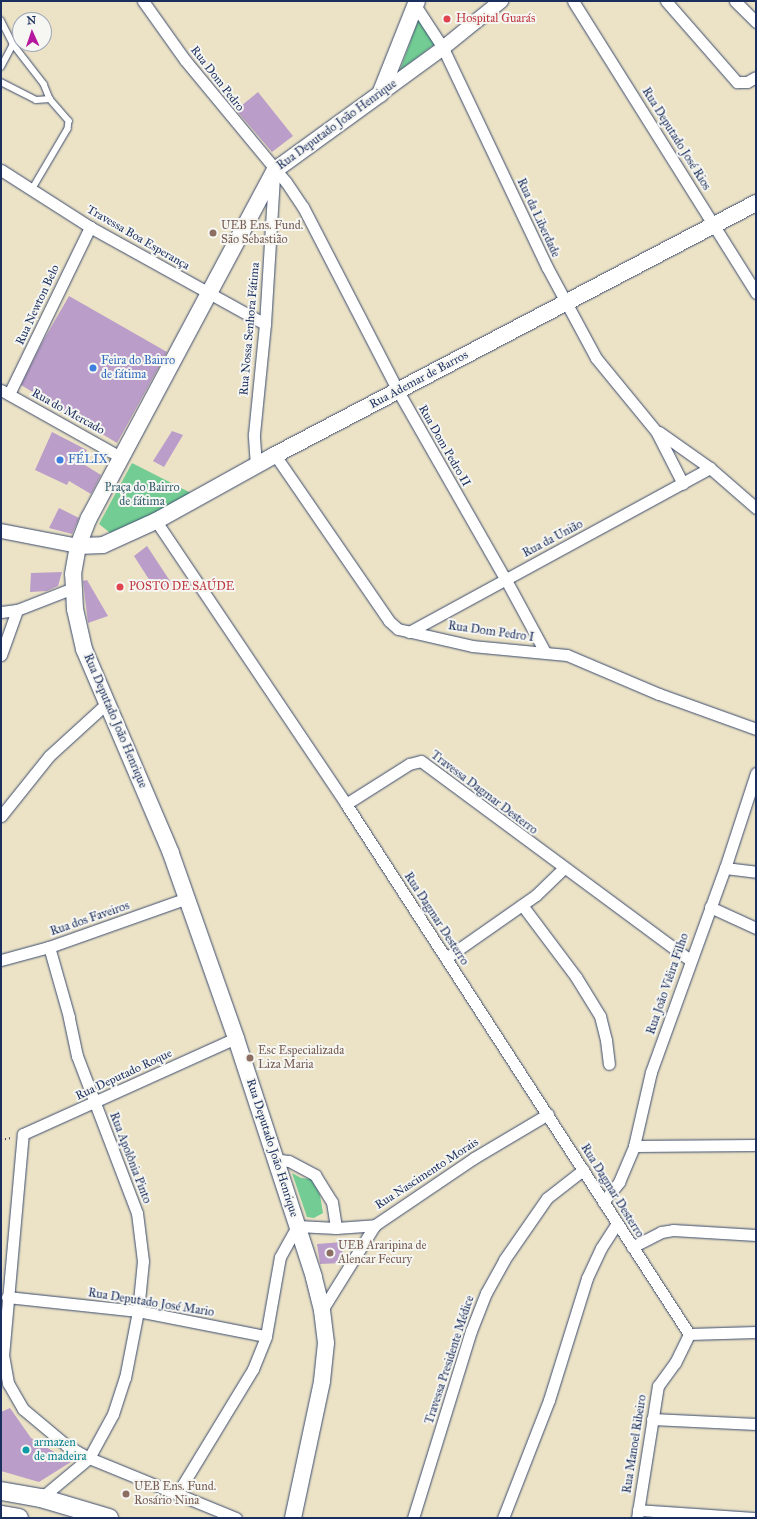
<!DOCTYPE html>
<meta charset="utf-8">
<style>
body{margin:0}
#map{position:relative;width:757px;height:1519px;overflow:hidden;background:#ece3c6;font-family:"IM FELL Great Primer",serif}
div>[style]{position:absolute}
.green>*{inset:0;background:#72cc93}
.building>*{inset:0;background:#ba9dc8}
.path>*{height:2px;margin-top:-1px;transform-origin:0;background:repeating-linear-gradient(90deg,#3a4a6e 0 1px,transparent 0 4px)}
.roads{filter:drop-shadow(0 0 1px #3a4a6e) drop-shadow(0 0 1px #3a4a6e)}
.service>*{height:5.5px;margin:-2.75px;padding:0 2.75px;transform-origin:2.75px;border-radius:2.75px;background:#fff}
.minor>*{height:11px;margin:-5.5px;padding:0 5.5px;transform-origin:5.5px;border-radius:5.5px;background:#fff}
.tertiary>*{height:14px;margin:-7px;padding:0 7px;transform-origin:7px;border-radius:7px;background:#fff}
.secondary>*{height:16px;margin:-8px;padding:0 8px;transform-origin:8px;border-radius:8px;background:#fff}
.primary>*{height:18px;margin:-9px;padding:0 9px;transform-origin:9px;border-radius:9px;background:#fff}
.dots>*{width:11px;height:11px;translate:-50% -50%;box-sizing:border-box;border:2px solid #f6f6f2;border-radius:50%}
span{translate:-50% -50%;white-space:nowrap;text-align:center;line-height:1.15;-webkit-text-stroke:4px #f6f6f2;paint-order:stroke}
.health-label{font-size:12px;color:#be3a42}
.left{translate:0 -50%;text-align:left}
.street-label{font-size:12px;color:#1b2f5e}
.education-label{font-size:12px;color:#785e54}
.shop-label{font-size:12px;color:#366cbe}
.park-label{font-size:12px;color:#355e6e}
.culture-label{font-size:12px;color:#0d838f}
.frame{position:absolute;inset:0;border:2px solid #1b2f5e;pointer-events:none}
.north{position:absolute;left:12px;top:12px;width:40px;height:40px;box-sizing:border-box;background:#f6f6f2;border:1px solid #9ea6b7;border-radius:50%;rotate:357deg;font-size:11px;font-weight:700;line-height:16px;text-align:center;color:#1b2f5e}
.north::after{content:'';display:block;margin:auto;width:14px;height:18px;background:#b5179e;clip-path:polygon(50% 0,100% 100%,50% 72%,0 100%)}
</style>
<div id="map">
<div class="green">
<div style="clip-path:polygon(419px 18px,435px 44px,400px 70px)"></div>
<div style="clip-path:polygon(132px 463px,193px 494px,114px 536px,99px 524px)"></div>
<div style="clip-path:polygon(292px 1173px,301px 1178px,311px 1179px,320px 1195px,323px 1213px,314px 1218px,307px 1217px)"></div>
</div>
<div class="building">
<div style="clip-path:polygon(258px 92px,293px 136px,272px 152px,236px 110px)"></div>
<div style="clip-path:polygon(69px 296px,167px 352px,117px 443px,21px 385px,43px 341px)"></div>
<div style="clip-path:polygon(172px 431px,183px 435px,164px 467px,153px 461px)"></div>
<div style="clip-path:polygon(52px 432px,87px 450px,80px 462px,101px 475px,91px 494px,69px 481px,67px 485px,35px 470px)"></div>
<div style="clip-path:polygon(59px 508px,79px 518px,72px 534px,49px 528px)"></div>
<div style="clip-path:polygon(147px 546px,172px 584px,157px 592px,134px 556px)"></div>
<div style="clip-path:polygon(62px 572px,58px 586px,47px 591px,30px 592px,31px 573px)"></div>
<div style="clip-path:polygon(87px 580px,108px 616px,88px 623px,83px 581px)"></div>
<div style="clip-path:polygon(342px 1242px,343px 1263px,320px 1264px,317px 1244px)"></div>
<div style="clip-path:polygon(10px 1408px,31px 1438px,71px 1462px,39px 1482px,1px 1471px,1px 1412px)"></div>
</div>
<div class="path">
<div style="left:1px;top:1140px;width:10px;rotate:-11deg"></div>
</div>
<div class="roads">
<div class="service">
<div style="left:1px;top:20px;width:27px;rotate:63deg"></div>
<div style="left:13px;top:44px;width:51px;rotate:52.2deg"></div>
<div style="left:44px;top:84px;width:16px;rotate:68deg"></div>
<div style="left:50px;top:99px;width:29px;rotate:49deg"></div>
<div style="left:69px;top:121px;width:8px;rotate:97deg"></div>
<div style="left:68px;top:129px;width:71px;rotate:120.5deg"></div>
<div style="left:1px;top:67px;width:26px;rotate:-62deg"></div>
<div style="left:1px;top:82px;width:39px;rotate:27deg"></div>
<div style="left:36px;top:100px;width:14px;rotate:-4deg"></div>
</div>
<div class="minor">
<div style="left:143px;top:1px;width:72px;rotate:54.6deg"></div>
<div style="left:185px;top:60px;width:158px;rotate:50.4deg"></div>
<div style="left:286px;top:182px;width:30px;rotate:56deg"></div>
<div style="left:303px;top:207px;width:207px;rotate:62.7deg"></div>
<div style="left:398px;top:391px;width:218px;rotate:60.3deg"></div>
<div style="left:506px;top:580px;width:82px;rotate:61.6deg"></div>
<div style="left:573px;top:1px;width:345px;rotate:57.9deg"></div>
<div style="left:666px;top:1px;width:108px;rotate:48.8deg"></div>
<div style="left:737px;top:82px;width:10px"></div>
<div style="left:747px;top:82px;width:10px;rotate:-29deg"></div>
<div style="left:735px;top:1px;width:30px;rotate:45deg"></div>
<div style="left:415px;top:5px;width:51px;rotate:56.9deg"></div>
<div style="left:443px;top:48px;width:242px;rotate:64.6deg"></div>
<div style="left:547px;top:267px;width:103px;rotate:61.7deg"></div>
<div style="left:596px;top:358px;width:94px;rotate:50.6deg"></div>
<div style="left:656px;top:431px;width:59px;rotate:63deg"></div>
<div style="left:1px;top:170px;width:106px;rotate:32.6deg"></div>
<div style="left:90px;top:227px;width:200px;rotate:29deg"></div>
<div style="left:1px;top:390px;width:139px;rotate:29.3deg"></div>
<div style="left:9px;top:394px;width:186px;rotate:-64.1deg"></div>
<div style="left:659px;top:432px;width:62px;rotate:35.2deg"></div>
<div style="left:710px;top:468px;width:61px;rotate:41deg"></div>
<div style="left:275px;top:455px;width:201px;rotate:55.5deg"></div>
<div style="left:389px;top:621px;width:12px;rotate:42deg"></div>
<div style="left:398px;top:629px;width:76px;rotate:12.9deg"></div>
<div style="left:472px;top:646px;width:95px;rotate:5.4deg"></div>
<div style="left:567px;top:655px;width:100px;rotate:23deg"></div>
<div style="left:659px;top:694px;width:103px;rotate:19.8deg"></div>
<div style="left:256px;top:466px;width:32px;rotate:-94deg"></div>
<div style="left:254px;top:434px;width:111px;rotate:-84.3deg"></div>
<div style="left:265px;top:324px;width:148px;rotate:-86.5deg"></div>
<div style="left:156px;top:521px;width:341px;rotate:56.1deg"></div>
<div style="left:346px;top:804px;width:631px;rotate:57.09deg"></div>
<div style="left:1px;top:612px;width:16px;rotate:-7deg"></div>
<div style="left:17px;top:610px;width:60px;rotate:-21.4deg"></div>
<div style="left:409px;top:632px;width:343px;rotate:-28.6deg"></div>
<div style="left:1px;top:655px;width:48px;rotate:-70.4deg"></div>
<div style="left:346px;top:804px;width:75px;rotate:-32.4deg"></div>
<div style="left:409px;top:764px;width:12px;rotate:-14deg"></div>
<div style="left:421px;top:761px;width:335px;rotate:36.5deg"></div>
<div style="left:1px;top:816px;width:77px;rotate:-51.3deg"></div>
<div style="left:49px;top:756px;width:79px;rotate:-42.4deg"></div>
<div style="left:725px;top:868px;width:31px;rotate:7deg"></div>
<div style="left:522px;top:905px;width:90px;rotate:53.1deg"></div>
<div style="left:576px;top:977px;width:46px;rotate:58.4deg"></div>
<div style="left:600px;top:1016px;width:25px;rotate:76deg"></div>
<div style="left:606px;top:1040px;width:24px;rotate:83deg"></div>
<div style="left:710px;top:907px;width:51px;rotate:24.5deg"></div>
<div style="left:446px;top:958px;width:110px;rotate:-35deg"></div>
<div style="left:536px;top:895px;width:37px;rotate:-44deg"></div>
<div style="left:1px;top:960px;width:50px;rotate:-15.2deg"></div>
<div style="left:49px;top:947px;width:146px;rotate:-19.5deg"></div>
<div style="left:634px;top:1146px;width:122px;rotate:-0.5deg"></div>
<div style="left:274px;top:1159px;width:15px;rotate:8deg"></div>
<div style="left:289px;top:1161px;width:30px;rotate:28deg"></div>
<div style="left:315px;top:1175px;width:32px;rotate:58deg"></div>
<div style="left:332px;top:1202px;width:26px;rotate:81deg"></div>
<div style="left:603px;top:1202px;width:26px;rotate:-51deg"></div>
<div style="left:619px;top:1182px;width:39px;rotate:-67deg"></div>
<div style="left:634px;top:1146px;width:76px;rotate:-77.1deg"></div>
<div style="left:651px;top:1072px;width:217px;rotate:-70.1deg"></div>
<div style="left:725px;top:868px;width:100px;rotate:-71.9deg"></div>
<div style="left:632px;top:1247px;width:33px;rotate:-27deg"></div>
<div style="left:661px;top:1232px;width:12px;rotate:-9deg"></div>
<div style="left:673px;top:1230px;width:83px;rotate:3.4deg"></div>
<div style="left:7px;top:1297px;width:132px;rotate:6.1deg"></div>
<div style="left:138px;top:1311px;width:130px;rotate:11.1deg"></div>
<div style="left:322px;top:1310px;width:100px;rotate:-58.1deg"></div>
<div style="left:689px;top:1334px;width:67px;rotate:-1.7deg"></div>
<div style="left:652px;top:1419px;width:104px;rotate:2.8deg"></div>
<div style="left:177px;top:1494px;width:146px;rotate:-58.7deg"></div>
<div style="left:253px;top:1369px;width:35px;rotate:-68deg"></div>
<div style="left:266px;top:1336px;width:80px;rotate:-80deg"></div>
<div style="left:280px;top:1257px;width:35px;rotate:-61deg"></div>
<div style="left:297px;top:1226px;width:39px;rotate:3deg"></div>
<div style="left:336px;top:1228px;width:39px;rotate:-4deg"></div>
<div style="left:375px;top:1225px;width:120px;rotate:-34.1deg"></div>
<div style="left:474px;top:1158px;width:86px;rotate:-30.7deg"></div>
<div style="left:41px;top:1498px;width:62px;rotate:-39.8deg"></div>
<div style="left:89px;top:1458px;width:50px;rotate:-61.4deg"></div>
<div style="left:113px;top:1414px;width:38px;rotate:-72deg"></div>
<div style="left:125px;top:1378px;width:68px;rotate:-79deg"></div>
<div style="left:138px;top:1311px;width:50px;rotate:-84.3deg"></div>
<div style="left:143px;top:1261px;width:48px;rotate:-97.1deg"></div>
<div style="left:137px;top:1213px;width:168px;rotate:-110.9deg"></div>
<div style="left:77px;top:1056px;width:40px;rotate:-102deg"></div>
<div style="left:69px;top:1017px;width:73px;rotate:-105.9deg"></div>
<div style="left:638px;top:1510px;width:118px;rotate:3.9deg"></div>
<div style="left:236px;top:1518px;width:159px;rotate:-157.8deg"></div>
<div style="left:89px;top:1458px;width:26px;rotate:-151deg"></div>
<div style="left:66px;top:1445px;width:56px;rotate:-140.1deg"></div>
<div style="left:23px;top:1409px;width:30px;rotate:-120deg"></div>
<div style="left:8px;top:1383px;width:27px;rotate:-100deg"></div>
<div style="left:3px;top:1356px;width:223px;rotate:-84.9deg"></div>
<div style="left:23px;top:1134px;width:234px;rotate:-24.3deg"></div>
<div style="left:413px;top:1518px;width:196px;rotate:-72.8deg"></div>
<div style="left:471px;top:1331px;width:41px;rotate:-68.5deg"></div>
<div style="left:486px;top:1293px;width:38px;rotate:-61deg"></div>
<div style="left:504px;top:1260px;width:75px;rotate:-55.3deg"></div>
<div style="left:547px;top:1198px;width:46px;rotate:-37.9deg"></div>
<div style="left:503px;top:1518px;width:127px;rotate:-68.7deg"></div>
<div style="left:549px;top:1400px;width:128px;rotate:-72.7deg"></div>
<div style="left:587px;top:1278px;width:33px;rotate:-65deg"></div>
<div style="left:601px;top:1248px;width:27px;rotate:-57deg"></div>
<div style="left:637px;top:1518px;width:134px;rotate:-81deg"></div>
<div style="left:658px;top:1386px;width:29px;rotate:-54deg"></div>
<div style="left:675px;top:1363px;width:32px;rotate:-64deg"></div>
</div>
<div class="tertiary">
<div style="left:380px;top:94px;width:78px;rotate:-36.1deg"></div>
<div style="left:443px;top:48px;width:75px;rotate:-39deg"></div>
<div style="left:1px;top:531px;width:78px;rotate:11deg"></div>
</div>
<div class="secondary">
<div style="left:78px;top:546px;width:25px;rotate:-2deg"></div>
<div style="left:103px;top:545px;width:58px;rotate:-24.4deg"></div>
<div style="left:156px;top:521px;width:136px;rotate:-29deg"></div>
<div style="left:275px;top:455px;width:543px;rotate:-27.65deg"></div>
<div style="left:293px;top:1518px;width:140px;rotate:-78deg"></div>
<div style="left:322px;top:1381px;width:38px;rotate:-84deg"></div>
<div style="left:326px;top:1343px;width:33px;rotate:-97deg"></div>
<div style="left:322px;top:1310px;width:34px;rotate:-104deg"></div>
<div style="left:314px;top:1277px;width:251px;rotate:-108.1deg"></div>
<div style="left:236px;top:1038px;width:196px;rotate:-109.4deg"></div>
<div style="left:171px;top:853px;width:222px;rotate:-113.1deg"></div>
<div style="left:84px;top:649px;width:41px;rotate:-102.7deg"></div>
<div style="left:75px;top:609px;width:35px;rotate:-93deg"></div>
<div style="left:73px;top:574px;width:28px;rotate:-80deg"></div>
<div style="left:78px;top:546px;width:30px;rotate:-69deg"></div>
<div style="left:89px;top:518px;width:395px;rotate:-61.9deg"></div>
<div style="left:275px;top:170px;width:130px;rotate:-35.9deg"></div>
<div style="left:380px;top:94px;width:100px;rotate:-68.3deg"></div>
</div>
<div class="primary">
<div style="left:1px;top:1491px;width:41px;rotate:9.9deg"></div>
<div style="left:41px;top:1498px;width:71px;rotate:16.4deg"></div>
<div style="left:1px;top:1515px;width:18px;rotate:9deg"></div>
</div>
</div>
<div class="dots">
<div style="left:447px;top:19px;background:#e0444e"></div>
<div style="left:213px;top:233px;background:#8d6e63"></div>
<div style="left:93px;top:368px;background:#3f7fe0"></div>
<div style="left:60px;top:460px;background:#3f7fe0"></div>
<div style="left:120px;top:587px;background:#e0444e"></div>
<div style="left:250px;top:1058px;background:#8d6e63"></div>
<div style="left:330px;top:1253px;background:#8d6e63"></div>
<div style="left:26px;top:1450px;background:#0f9aa8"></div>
<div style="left:126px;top:1494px;background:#8d6e63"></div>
</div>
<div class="health-label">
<span class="left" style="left:456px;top:19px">Hospital Guarás</span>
<span class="left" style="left:129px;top:587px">POSTO DE SAÚDE</span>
</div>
<div class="street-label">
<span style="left:217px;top:79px;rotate:52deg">Rua Dom Pedro</span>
<span style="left:337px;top:125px;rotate:-36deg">Rua Deputado João Henrique</span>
<span style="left:676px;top:139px;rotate:58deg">Rua Deputado José Rios</span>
<span style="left:538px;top:218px;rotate:65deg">Rua da Liberdade</span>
<span style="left:138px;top:238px;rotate:30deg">Travessa Boa Esperança</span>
<span style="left:38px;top:305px;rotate:-65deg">Rua Newton Belo</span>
<span style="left:250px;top:329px;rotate:-85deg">Rua Nossa Senhora Fátima</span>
<span style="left:419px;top:380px;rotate:-28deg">Rua Ademar de Barros</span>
<span style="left:68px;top:412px;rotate:29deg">Rua do Mercado</span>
<span style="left:444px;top:446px;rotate:60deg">Rua Dom Pedro II</span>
<span style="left:553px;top:539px;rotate:-28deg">Rua da União</span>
<span style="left:491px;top:632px;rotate:8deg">Rua Dom Pedro I</span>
<span style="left:115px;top:721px;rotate:67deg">Rua Deputado João Henrique</span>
<span style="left:484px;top:793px;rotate:37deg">Travessa Dagmar Desterro</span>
<span style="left:90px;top:919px;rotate:-19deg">Rua dos Faveiros</span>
<span style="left:436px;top:919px;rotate:57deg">Rua Dagmar Desterro</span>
<span style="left:668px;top:984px;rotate:-71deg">Rua João Viêira Filho</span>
<span style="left:124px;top:1075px;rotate:-25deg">Rua Deputado Roque</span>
<span style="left:272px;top:1148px;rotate:72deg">Rua Deputado João Henrique</span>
<span style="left:130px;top:1158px;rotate:69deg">Rua Apolônia Pinto</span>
<span style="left:427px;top:1174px;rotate:-33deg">Rua Nascimento Morais</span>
<span style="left:612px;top:1191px;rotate:58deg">Rua Dagmar Desterro</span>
<span style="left:151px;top:1303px;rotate:9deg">Rua Deputado José Mario</span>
<span style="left:450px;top:1360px;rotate:-72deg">Travessa Presidente Médice</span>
<span style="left:635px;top:1444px;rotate:-81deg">Rua Manoel Ribeiro</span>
</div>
<div class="education-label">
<span class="left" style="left:221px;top:233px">UEB Ens. Fund.<br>São Sebastião</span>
<span class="left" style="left:258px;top:1058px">Esc Especializada<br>Liza Maria</span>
<span class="left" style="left:338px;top:1253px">UEB Araripina de<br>Alencar Fecury</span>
<span class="left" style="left:134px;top:1494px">UEB Ens. Fund.<br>Rosário Nina</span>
</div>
<div class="shop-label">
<span class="left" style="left:101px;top:368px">Feira do Bairro<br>de fátima</span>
<span class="left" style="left:68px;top:460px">FÉLIX</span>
</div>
<div class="park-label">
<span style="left:142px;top:495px">Praça do Bairro<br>de fátima</span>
</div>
<div class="culture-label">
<span class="left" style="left:34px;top:1450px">armazen<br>de madeira</span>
</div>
<div class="frame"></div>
<div class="north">N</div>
</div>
